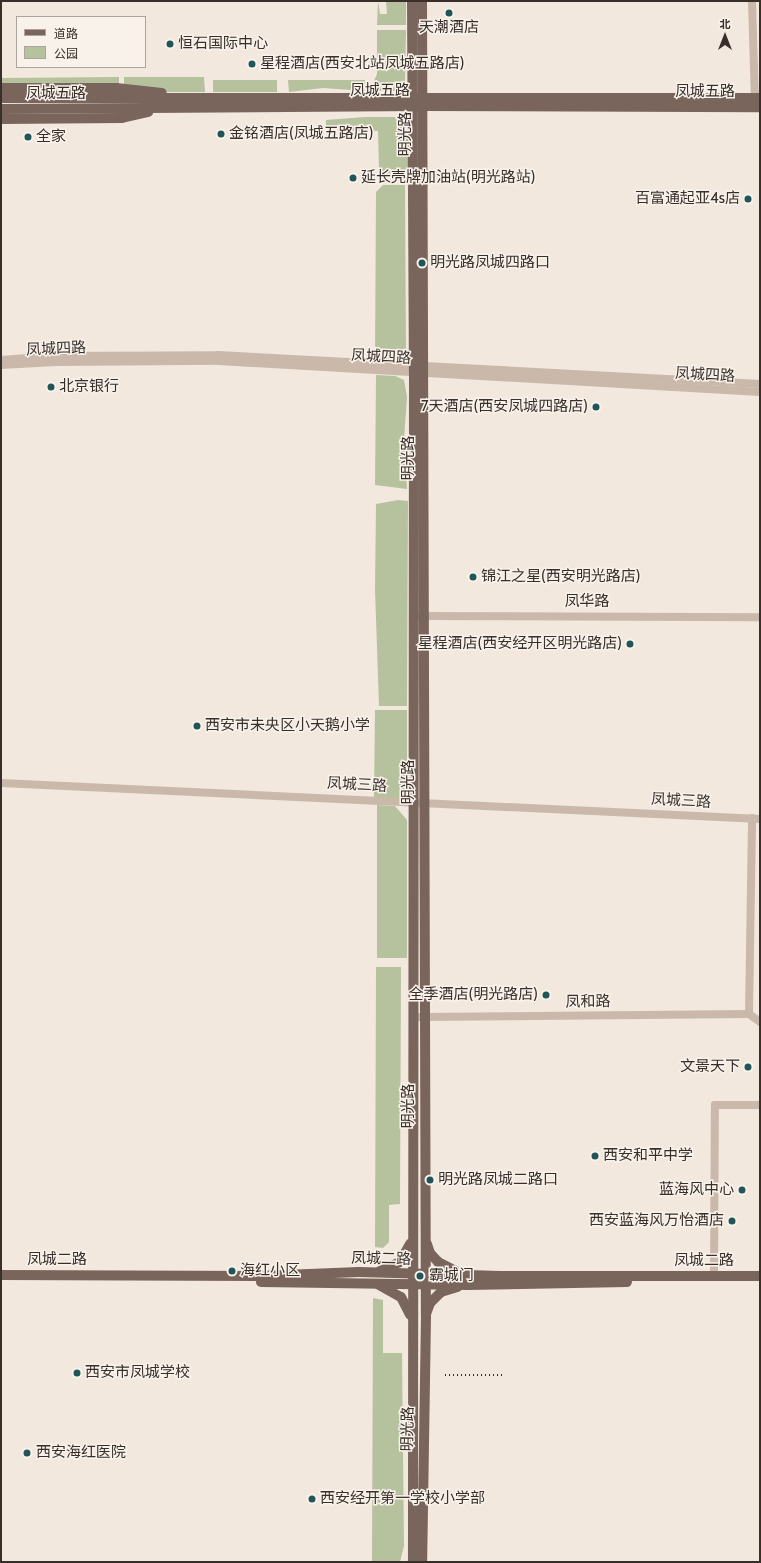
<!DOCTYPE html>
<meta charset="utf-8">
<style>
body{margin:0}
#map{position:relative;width:761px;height:1563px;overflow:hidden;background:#f2e8de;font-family:Cabin,"Noto Sans SC",sans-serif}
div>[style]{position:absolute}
.green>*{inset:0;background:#b6c19e}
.minor>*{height:8px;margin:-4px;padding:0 4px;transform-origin:4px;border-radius:4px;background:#cab8aa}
.major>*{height:10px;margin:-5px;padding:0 5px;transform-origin:5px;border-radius:5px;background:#79655b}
.rail>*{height:2px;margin-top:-1px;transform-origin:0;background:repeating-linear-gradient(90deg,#382e2a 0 1px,transparent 0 4px)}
.dots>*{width:11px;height:11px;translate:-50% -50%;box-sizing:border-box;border:2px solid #f9f2eb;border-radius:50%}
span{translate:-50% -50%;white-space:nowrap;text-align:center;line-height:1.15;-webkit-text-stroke:3px #f9f2eb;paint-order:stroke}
.poi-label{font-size:15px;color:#382e2a}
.left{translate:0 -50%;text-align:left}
.right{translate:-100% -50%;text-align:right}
.street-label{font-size:15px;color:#382e2a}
.frame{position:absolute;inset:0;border:2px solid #382e2a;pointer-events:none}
.legend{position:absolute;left:16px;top:16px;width:130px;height:52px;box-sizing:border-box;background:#f9f2eb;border:1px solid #aca49e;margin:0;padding:5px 7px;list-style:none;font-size:12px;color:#382e2a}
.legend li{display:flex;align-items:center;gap:8px;height:20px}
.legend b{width:20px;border:1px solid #aca49e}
.north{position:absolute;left:705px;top:16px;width:40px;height:40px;-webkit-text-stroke:3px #f9f2eb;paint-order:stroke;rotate:0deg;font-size:11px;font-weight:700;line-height:16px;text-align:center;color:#382e2a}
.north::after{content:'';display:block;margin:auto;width:14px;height:18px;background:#382e2a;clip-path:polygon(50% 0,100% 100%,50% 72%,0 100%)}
</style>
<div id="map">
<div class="green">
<div style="clip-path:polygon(378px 1px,380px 14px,387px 14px,386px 1px,406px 1px,406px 25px,377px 25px)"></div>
<div style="clip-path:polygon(377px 30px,406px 30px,405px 83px,399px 91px,373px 91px,373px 83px,377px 74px)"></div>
<div style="clip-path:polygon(119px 77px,119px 92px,1px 91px,1px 78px)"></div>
<div style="clip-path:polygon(124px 77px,204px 77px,205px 92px,124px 92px)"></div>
<div style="clip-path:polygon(213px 80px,277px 80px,277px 92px,213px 92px)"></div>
<div style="clip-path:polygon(288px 80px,365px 80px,365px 91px,323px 88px,289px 92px)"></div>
<div style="clip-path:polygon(365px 117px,394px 117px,409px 123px,408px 176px,387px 176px,379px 168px,378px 131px,328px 130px,326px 127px,326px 120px)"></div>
<div style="clip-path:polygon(383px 185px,405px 185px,406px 353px,397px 360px,375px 359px,376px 192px)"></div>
<div style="clip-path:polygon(376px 375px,395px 376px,404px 380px,407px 397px,404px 439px,407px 489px,375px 485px)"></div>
<div style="clip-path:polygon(398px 500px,408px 501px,407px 706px,379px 706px,375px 589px,376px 504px)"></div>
<div style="clip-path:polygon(375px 710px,407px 710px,407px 793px,400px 799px,374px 798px)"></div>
<div style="clip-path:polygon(377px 805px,395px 806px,407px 820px,407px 958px,377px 958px)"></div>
<div style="clip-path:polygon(376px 967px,401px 967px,400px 1204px,389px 1205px,389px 1242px,383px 1248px,375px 1247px)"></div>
<div style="clip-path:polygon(373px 1298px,383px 1300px,383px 1353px,402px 1353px,404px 1546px,400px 1562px,372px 1562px)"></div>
</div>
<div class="minor">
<div style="left:752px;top:1px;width:101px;rotate:88.3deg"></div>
<div style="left:1px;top:360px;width:52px;rotate:-4.4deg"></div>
<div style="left:53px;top:356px;width:165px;rotate:-0.3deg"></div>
<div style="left:218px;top:355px;width:543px;rotate:3.06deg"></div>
<div style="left:1px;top:365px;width:55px;rotate:-3.1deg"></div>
<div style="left:56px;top:362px;width:163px;rotate:-0.4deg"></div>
<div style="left:219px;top:361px;width:542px;rotate:3.28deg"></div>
<div style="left:419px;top:616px;width:341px;rotate:0.2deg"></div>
<div style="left:1px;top:783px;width:760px;rotate:2.72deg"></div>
<div style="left:749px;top:1014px;width:196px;rotate:-89.1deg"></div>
<div style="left:419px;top:1017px;width:330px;rotate:-0.5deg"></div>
<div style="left:749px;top:1014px;width:14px;rotate:36deg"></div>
<div style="left:714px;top:1276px;width:171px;rotate:-89.7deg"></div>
<div style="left:715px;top:1105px;width:45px"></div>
</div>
<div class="major">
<div style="left:412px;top:1px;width:372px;rotate:89.7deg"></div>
<div style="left:414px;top:373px;width:1189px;rotate:90.05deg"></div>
<div style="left:422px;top:1px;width:1315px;rotate:89.83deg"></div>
<div style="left:426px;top:1316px;width:246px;rotate:90.9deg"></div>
<div style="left:1px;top:88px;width:115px"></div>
<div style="left:116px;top:88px;width:46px;rotate:6.2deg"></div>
<div style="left:1px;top:98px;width:759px"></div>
<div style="left:1px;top:109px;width:420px;rotate:-0.4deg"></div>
<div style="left:421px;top:106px;width:339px;rotate:0.2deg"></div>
<div style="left:1px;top:119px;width:121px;rotate:-0.5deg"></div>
<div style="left:122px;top:118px;width:27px;rotate:-13deg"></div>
<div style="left:427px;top:1244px;width:9px;rotate:72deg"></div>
<div style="left:430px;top:1253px;width:12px;rotate:48deg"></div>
<div style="left:438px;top:1262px;width:22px;rotate:27deg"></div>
<div style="left:380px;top:1271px;width:22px;rotate:-24deg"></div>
<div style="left:400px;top:1262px;width:21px;rotate:-61deg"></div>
<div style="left:1px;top:1275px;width:258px;rotate:0.2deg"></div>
<div style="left:259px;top:1276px;width:100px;rotate:-2.3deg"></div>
<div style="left:359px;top:1272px;width:142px;rotate:1.6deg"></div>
<div style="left:501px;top:1276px;width:259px"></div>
<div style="left:261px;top:1282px;width:207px;rotate:0.8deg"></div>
<div style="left:468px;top:1285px;width:159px;rotate:-1.1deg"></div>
<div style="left:379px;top:1285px;width:25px;rotate:29deg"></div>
<div style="left:401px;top:1297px;width:20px;rotate:63deg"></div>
<div style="left:426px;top:1314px;width:12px;rotate:-70deg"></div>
<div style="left:430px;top:1303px;width:16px;rotate:-45deg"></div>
<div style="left:441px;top:1292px;width:17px;rotate:-17deg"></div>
</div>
<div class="rail">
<div style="left:445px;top:1375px;width:58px"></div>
</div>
<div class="dots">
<div style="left:449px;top:13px;background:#205658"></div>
<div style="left:170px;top:44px;background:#205658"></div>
<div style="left:252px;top:64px;background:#205658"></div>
<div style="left:221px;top:134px;background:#205658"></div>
<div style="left:28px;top:137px;background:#205658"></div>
<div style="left:353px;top:178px;background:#205658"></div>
<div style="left:748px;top:199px;background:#205658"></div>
<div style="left:422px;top:263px;background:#205658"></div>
<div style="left:51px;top:387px;background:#205658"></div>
<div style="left:596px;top:407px;background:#205658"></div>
<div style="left:473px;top:577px;background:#205658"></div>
<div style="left:630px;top:644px;background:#205658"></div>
<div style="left:197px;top:726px;background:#205658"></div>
<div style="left:546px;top:995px;background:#205658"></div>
<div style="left:748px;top:1067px;background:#205658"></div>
<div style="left:595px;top:1156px;background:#205658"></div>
<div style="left:430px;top:1180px;background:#205658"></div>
<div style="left:742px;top:1190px;background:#205658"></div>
<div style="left:732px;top:1221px;background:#205658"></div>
<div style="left:232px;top:1271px;background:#205658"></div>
<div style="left:420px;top:1276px;background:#205658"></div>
<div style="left:77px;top:1373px;background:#205658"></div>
<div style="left:27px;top:1453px;background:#205658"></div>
<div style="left:312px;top:1499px;background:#205658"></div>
</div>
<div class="poi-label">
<span style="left:449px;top:28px">天潮酒店</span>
<span class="left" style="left:178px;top:44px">恒石国际中心</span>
<span class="left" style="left:260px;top:64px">星程酒店(西安北站凤城五路店)</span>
<span class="left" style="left:229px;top:134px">金铭酒店(凤城五路店)</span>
<span class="left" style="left:36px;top:137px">全家</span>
<span class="left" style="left:361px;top:178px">延长壳牌加油站(明光路站)</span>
<span class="right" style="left:740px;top:199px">百富通起亚4s店</span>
<span class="left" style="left:430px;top:263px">明光路凤城四路口</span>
<span class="left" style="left:59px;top:387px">北京银行</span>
<span class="right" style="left:588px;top:407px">7天酒店(西安凤城四路店)</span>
<span class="left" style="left:481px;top:577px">锦江之星(西安明光路店)</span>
<span class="right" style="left:622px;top:644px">星程酒店(西安经开区明光路店)</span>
<span class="left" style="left:205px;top:726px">西安市未央区小天鹅小学</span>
<span class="right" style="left:538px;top:995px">全季酒店(明光路店)</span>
<span class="right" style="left:740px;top:1067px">文景天下</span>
<span class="left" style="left:603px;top:1156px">西安和平中学</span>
<span class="left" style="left:438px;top:1180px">明光路凤城二路口</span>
<span class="right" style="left:734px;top:1190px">蓝海风中心</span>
<span class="right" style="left:724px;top:1221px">西安蓝海风万怡酒店</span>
<span class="left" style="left:240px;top:1271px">海红小区</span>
<span class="left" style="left:429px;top:1276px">霸城门</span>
<span class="left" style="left:85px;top:1373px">西安市凤城学校</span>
<span class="left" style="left:36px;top:1453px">西安海红医院</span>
<span class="left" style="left:320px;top:1499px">西安经开第一学校小学部</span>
</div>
<div class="street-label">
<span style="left:380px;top:91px">凤城五路</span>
<span style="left:705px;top:92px">凤城五路</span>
<span style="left:56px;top:94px">凤城五路</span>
<span style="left:406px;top:134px;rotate:-90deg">明光路</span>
<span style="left:56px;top:349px;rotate:-2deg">凤城四路</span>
<span style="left:381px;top:357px;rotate:3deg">凤城四路</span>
<span style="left:705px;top:375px;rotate:3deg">凤城四路</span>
<span style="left:409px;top:458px;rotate:-90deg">明光路</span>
<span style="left:587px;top:602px">凤华路</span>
<span style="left:409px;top:782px;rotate:-90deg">明光路</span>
<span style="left:357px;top:785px;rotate:3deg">凤城三路</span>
<span style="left:681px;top:801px;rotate:3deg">凤城三路</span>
<span style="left:588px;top:1002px;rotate:-1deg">凤和路</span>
<span style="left:409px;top:1106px;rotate:-90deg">明光路</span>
<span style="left:381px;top:1259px;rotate:1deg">凤城二路</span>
<span style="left:57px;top:1260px">凤城二路</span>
<span style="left:704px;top:1261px">凤城二路</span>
<span style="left:408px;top:1429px;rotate:-89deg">明光路</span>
</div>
<div class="frame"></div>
<ul class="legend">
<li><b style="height:5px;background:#79655b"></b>道路</li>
<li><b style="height:11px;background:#b6c19e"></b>公园</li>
</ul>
<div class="north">北</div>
</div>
